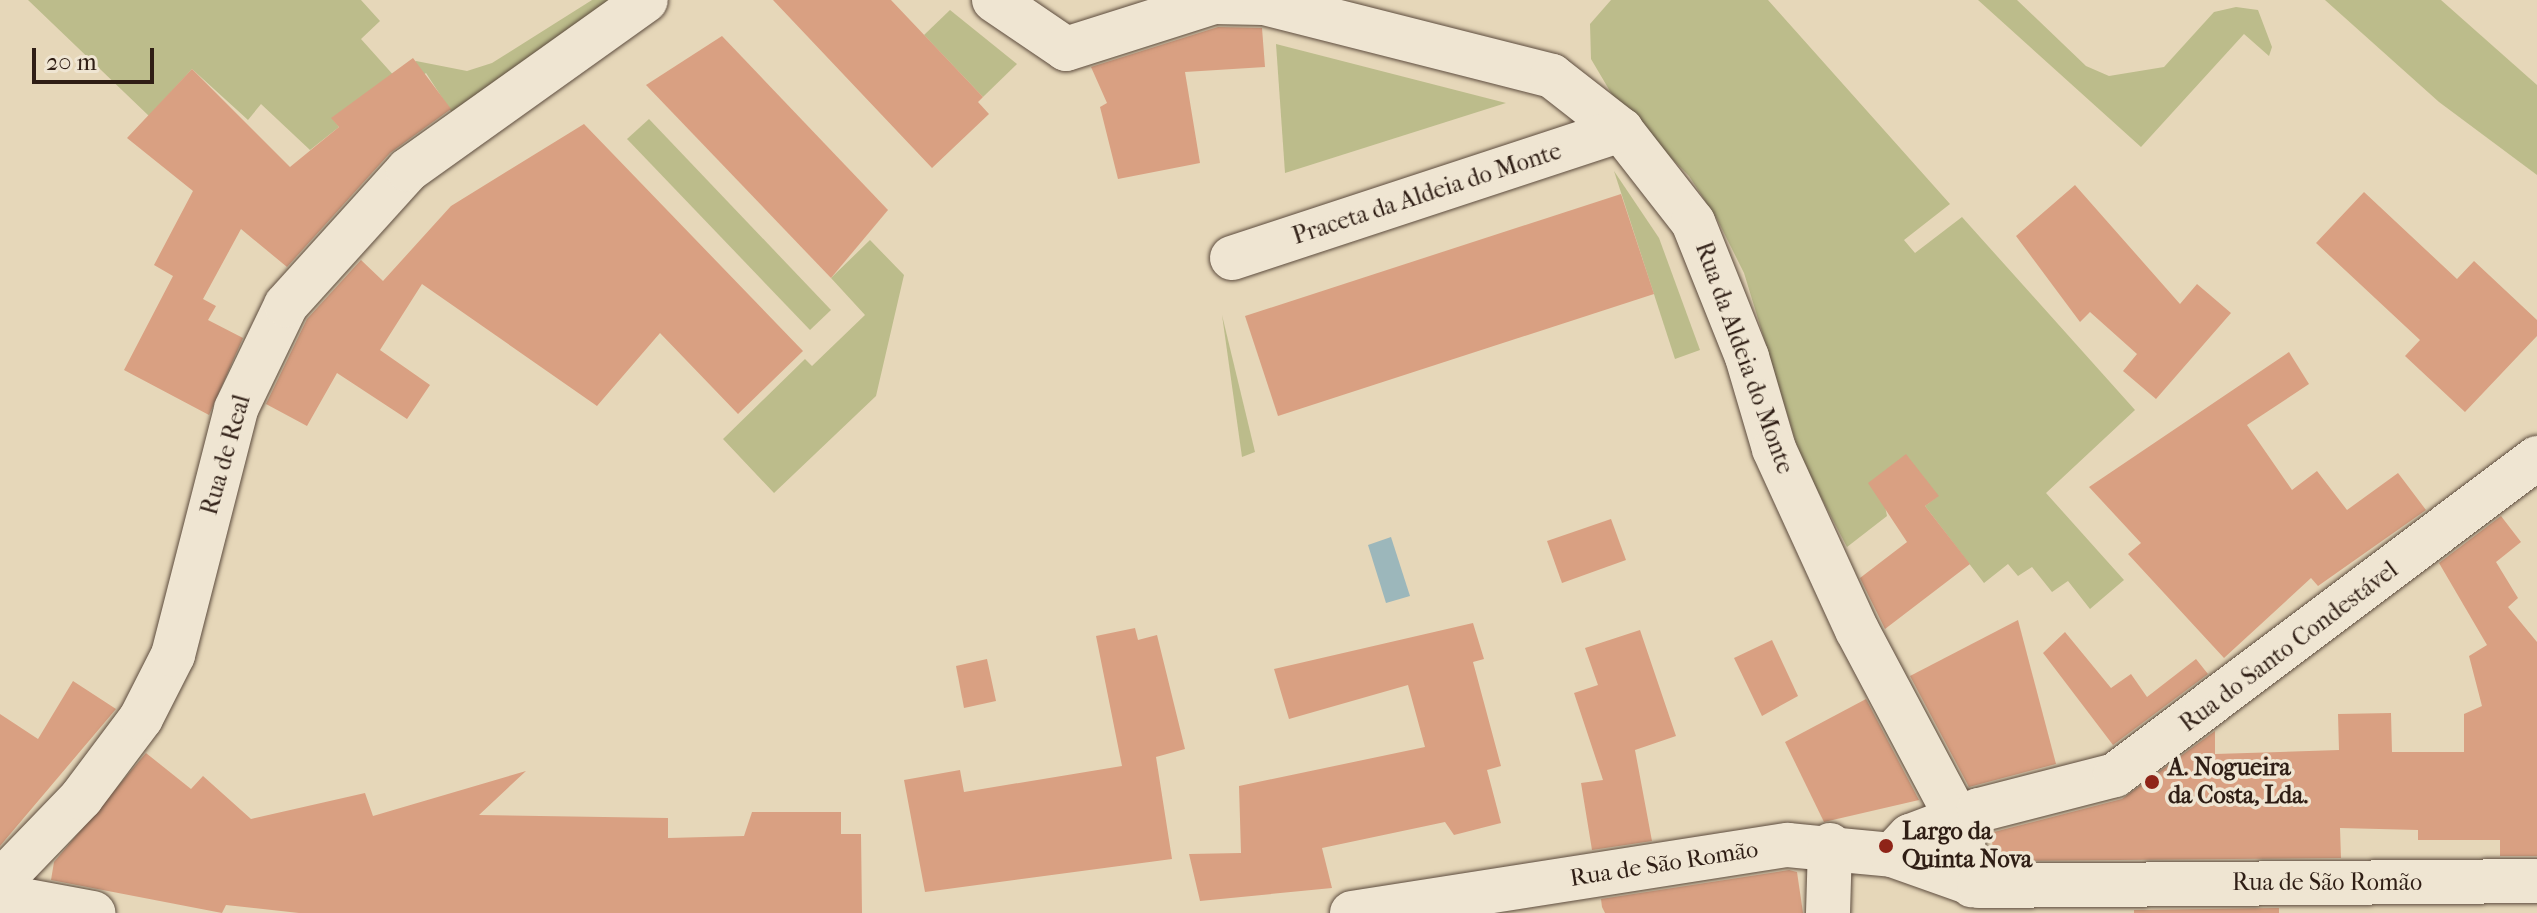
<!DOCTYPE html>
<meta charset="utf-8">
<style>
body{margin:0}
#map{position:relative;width:2537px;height:913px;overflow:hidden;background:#e6d7b9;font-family:"IM FELL French Canon",serif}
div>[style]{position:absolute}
.green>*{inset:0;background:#bcbc8b}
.water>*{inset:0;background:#9cb7bb}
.building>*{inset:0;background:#d9a082}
.roads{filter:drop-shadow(0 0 2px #5d4c3e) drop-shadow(0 0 2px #5d4c3e)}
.minor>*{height:44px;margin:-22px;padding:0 22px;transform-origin:22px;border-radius:22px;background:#efe5d2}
.dots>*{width:22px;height:22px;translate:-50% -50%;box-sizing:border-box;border:4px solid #efe5d2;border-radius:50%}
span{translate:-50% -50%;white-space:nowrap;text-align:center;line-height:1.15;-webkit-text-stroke:7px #efe5d2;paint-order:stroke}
.street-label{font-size:24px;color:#2f1e15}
.poi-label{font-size:24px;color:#2f1e15;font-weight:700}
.left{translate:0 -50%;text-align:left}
.scale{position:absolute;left:32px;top:48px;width:122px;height:36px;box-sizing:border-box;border:4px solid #2f1e15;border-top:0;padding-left:10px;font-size:24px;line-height:28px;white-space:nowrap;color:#2f1e15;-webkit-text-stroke:6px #efe5d2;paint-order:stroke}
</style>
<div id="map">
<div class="green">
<div style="clip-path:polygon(28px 0,361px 0,380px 21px,361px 39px,396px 78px,416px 61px,467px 71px,492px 63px,592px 0,611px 0,454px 116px,426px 73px,380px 108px,361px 97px,332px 118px,339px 127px,310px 150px,261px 104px,248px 120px,192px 69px,149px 116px)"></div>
<div style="clip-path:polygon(1611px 0,1768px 0,1950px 204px,1904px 240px,1915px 253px,1962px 217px,2135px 410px,2046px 493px,2124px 580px,2090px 609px,2068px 581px,2052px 592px,2032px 567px,2018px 576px,2008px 564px,1984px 583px,1925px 506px,1938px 496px,1885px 506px,1887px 516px,1847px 547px,1801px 459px,1744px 273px,1717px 219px,1689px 176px,1617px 103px,1591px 59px,1590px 24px)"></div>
<div style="clip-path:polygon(1978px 0,2017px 0,2086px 66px,2109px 76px,2164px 67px,2214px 12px,2236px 7px,2258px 10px,2272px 47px,2269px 56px,2244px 34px,2141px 147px)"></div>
<div style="clip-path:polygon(2325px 0,2441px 0,2537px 85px,2537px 175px,2439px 102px)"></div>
<div style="clip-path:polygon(950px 10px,1017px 64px,983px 97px,924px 35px)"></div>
<div style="clip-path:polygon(1276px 44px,1506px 103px,1285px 173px)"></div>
<div style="clip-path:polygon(649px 119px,831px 310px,810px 330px,627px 139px)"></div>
<div style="clip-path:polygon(1614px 171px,1659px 238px,1700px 350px,1675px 359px)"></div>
<div style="clip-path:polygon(870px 240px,904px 275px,876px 396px,774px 493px,723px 439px,805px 359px,812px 366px,865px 315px,831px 278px)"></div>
<div style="clip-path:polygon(1222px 315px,1255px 452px,1242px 457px)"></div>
</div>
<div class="water">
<div style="clip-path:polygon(1391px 537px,1410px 596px,1386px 603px,1368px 545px)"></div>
</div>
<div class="building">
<div style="clip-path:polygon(773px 0,891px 0,983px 97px,978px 102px,989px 114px,932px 168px)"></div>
<div style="clip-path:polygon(1218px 27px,1262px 28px,1265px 67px,1185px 72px,1200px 163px,1118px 179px,1100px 107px,1107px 103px,1091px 67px)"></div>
<div style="clip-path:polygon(722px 36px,888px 210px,831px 278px,646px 85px)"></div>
<div style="clip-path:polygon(413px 58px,451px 109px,390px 153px,287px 267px,241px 229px,203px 299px,216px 306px,208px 320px,243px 338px,209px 415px,124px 370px,173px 276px,154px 265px,193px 191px,127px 138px,192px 69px,290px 167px,339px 127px,331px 118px)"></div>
<div style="clip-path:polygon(584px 124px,803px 351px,738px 414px,660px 333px,597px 406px,422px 284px,380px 350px,430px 385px,407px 419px,337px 373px,307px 426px,266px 404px,307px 319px,361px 260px,383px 281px,451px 206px)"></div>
<div style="clip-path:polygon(2075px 185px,2180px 304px,2197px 284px,2231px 313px,2156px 399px,2123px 371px,2137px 354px,2090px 312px,2080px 322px,2016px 236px)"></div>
<div style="clip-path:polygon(2364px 192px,2457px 279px,2474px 261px,2537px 320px,2537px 336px,2465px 412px,2405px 356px,2420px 340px,2316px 243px)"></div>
<div style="clip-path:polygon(1621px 194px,1654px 294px,1278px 416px,1245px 316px)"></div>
<div style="clip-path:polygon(2289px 352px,2309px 384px,2247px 425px,2292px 490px,2317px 471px,2347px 510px,2398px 473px,2426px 510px,2318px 586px,2311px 578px,2224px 658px,2128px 554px,2141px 543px,2089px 487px)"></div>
<div style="clip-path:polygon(1906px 454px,1939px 496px,1925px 506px,1970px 564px,1885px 629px,1860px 578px,1907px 542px,1868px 483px)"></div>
<div style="clip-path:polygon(2501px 516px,2521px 542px,2496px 562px,2518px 598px,2508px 607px,2537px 642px,2537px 856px,2500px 856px,2500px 840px,2418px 840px,2418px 830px,2340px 828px,2341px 858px,1996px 861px,1990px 833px,2122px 799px,2215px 731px,2215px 754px,2339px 750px,2338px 714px,2391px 713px,2392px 752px,2464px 752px,2464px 714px,2482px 706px,2469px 656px,2487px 645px,2439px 563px)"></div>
<div style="clip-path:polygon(1611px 519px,1626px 560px,1562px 583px,1547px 541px)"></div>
<div style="clip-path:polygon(2018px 620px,2056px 764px,1969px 787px,1910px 676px)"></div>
<div style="clip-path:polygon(1473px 623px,1484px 659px,1473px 662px,1501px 766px,1487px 770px,1501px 823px,1454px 835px,1445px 822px,1322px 848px,1332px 888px,1200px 901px,1189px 854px,1241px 853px,1239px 786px,1425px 747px,1408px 685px,1289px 719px,1274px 669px)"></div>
<div style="clip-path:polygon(1135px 628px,1138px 640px,1157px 635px,1185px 749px,1156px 757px,1172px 859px,925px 892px,904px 780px,960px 770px,964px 792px,1122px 766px,1096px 636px)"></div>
<div style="clip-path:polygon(1640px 630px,1676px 736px,1635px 750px,1652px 841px,1592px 850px,1581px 783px,1603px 780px,1574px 693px,1598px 685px,1585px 648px)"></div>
<div style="clip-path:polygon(2065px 632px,2111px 688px,2131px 674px,2147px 697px,2196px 659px,2208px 674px,2113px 745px,2043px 653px)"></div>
<div style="clip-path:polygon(1772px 640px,1798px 696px,1762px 716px,1734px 658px)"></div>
<div style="clip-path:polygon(987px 659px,996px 701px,964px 708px,956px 666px)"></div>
<div style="clip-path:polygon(73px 681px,116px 709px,0 846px,0 714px,38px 739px)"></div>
<div style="clip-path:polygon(1866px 699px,1919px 800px,1824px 822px,1785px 742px)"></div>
<div style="clip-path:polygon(146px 753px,191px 789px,203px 776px,251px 819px,365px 793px,373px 816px,526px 771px,479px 815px,668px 818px,668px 838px,744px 836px,752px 812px,841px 812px,841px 834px,861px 834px,862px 913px,299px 913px,226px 905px,222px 913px,51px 880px,54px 862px)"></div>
<div style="clip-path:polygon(1789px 870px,1797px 872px,1803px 913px,1605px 913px,1602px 907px,1601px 899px)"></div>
<div style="clip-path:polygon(2279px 908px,2279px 913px,2134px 913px,2134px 910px)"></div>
</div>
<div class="roads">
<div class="minor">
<div style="left:994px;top:0;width:87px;rotate:34.2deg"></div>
<div style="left:1066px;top:49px;width:155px;rotate:-17.6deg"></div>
<div style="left:1214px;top:2px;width:50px;rotate:1.1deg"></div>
<div style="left:1264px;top:3px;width:297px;rotate:14.2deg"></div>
<div style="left:1552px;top:76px;width:88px;rotate:38deg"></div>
<div style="left:1621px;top:130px;width:117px;rotate:52deg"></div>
<div style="left:1693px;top:222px;width:145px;rotate:68.2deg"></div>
<div style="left:1747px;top:357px;width:96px;rotate:73.6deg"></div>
<div style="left:1774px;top:449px;width:199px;rotate:65.4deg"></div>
<div style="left:1857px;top:630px;width:213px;rotate:62deg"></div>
<div style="left:1957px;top:818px;width:69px;rotate:77.4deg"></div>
<div style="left:1232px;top:258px;width:410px;rotate:-18.2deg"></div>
<div style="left:1892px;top:855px;width:26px;rotate:-47deg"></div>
<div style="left:1910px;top:836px;width:74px;rotate:-20.6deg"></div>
<div style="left:1979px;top:810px;width:140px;rotate:-14.4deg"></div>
<div style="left:2115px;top:775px;width:528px;rotate:-36.91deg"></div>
<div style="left:0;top:882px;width:117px;rotate:-46deg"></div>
<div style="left:81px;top:798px;width:100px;rotate:-53.1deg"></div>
<div style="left:141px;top:718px;width:71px;rotate:-63.1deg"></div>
<div style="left:173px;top:655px;width:254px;rotate:-75.6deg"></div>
<div style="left:236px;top:409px;width:115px;rotate:-64.3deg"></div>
<div style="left:286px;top:305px;width:182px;rotate:-47.9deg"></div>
<div style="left:408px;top:170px;width:292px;rotate:-35.5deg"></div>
<div style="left:0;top:896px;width:95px;rotate:10.4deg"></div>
<div style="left:1352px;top:913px;width:441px;rotate:-8.9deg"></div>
<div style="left:1788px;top:845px;width:104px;rotate:5.5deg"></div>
<div style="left:1892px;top:855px;width:92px;rotate:19.6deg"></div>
<div style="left:1979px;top:886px;width:558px;rotate:-0.51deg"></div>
<div style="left:1828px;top:913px;width:68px;rotate:-88.3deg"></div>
</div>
</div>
<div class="dots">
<div style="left:2152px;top:782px;background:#8f2418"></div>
<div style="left:1886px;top:846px;background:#8f2418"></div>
</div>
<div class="street-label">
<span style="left:1427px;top:194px;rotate:-18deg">Praceta da Aldeia do Monte</span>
<span style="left:1744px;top:358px;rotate:70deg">Rua da Aldeia do Monte</span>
<span style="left:226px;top:455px;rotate:-74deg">Rua de Real</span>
<span style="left:2289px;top:647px;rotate:-37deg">Rua do Santo Condestável</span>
<span style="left:1664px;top:864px;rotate:-9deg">Rua de São Romão</span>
<span style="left:2327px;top:883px">Rua de São Romão</span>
</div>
<div class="poi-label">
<span class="left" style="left:2168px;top:782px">A. Nogueira<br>da Costa, Lda.</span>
<span class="left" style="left:1902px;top:846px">Largo da<br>Quinta Nova</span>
</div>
<div class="scale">20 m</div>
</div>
